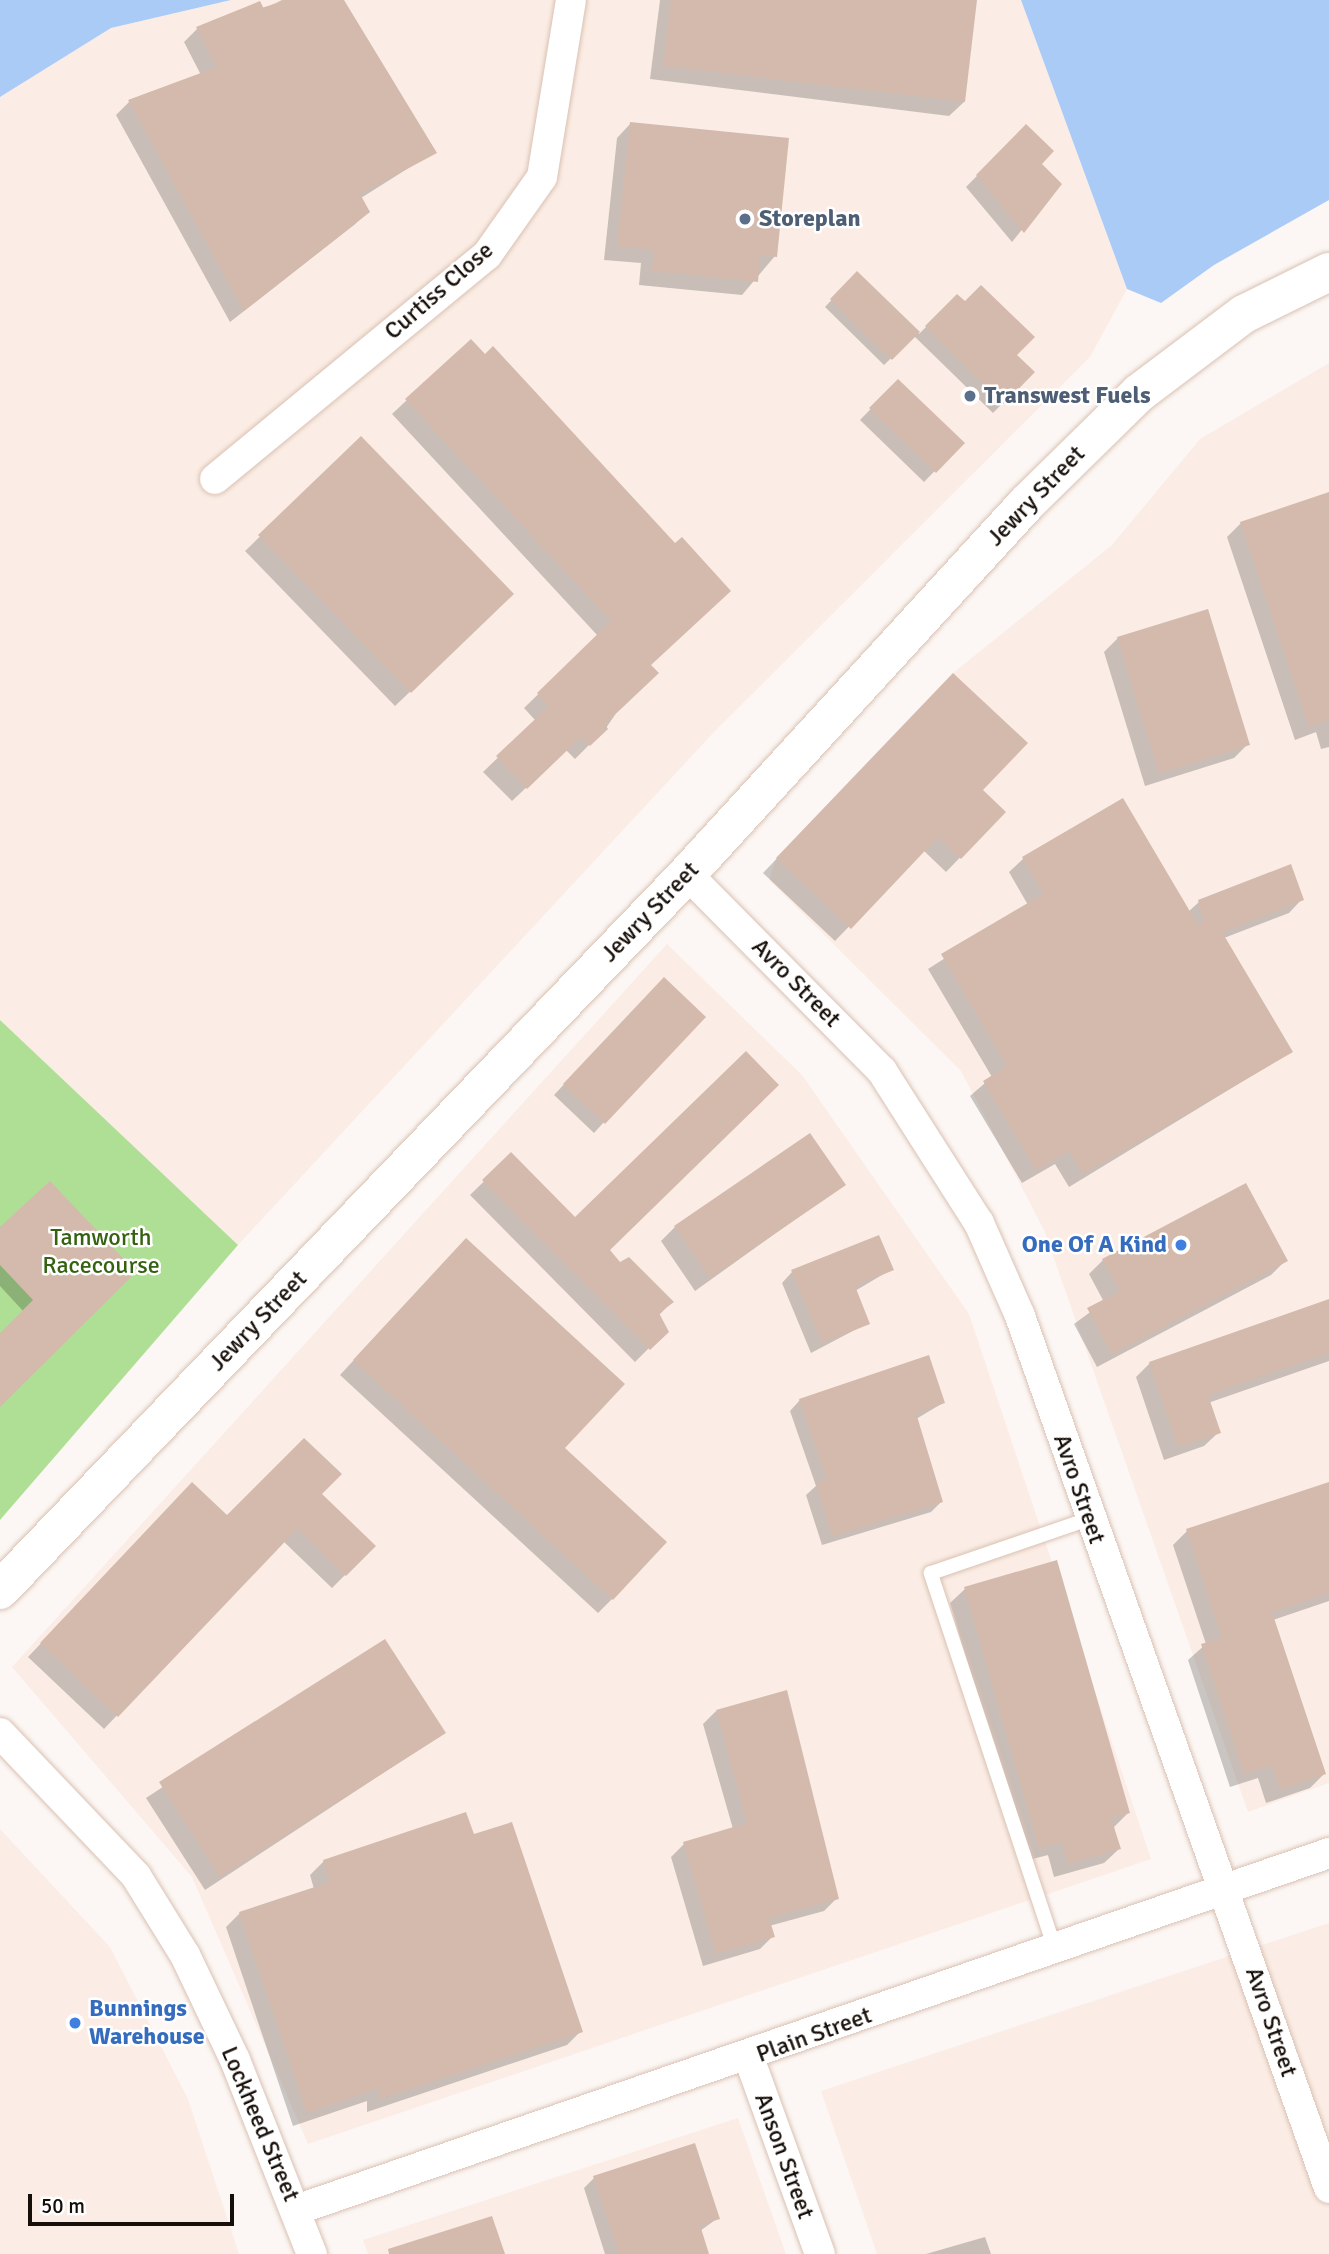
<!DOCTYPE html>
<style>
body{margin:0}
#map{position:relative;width:1329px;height:2254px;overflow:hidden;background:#fcf7f4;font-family:Signika,sans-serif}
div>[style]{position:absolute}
.built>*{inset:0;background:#fbede5}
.green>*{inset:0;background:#afde95}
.water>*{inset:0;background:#abcbf7}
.shadow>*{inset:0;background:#0003}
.building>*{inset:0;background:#d3baac}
.roads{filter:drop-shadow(0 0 2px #dac1b3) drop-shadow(0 0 2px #dac1b3)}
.service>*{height:14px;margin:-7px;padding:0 7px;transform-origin:7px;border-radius:7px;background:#fff}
.minor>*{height:30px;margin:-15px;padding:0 15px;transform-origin:15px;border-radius:15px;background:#fff}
.secondary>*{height:38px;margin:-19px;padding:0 19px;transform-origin:19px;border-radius:19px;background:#fff}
.dots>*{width:19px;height:19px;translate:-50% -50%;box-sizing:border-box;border:4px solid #fff;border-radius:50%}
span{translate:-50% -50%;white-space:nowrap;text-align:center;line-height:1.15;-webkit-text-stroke:5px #fff;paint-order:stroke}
.service-label{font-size:24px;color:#4e5e75;font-weight:700}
.left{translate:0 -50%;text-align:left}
.street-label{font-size:24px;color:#160e09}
.park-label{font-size:24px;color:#356211}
.shop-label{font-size:24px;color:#366cbe;font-weight:700}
.right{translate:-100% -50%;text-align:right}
.scale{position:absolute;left:28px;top:2194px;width:206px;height:32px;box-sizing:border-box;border:4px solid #160e09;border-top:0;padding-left:9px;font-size:21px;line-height:24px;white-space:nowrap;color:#160e09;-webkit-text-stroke:5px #fff;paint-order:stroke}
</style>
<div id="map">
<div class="built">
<div style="clip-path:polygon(231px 0,1021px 0,1127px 289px,1090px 357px,714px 732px,238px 1245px,0 1020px,0 97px,111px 28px)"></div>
<div style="clip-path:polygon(1329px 363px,1329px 1783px,1248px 1812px,1044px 1230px,961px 1071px,769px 880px,776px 858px,953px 673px,1112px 545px,1200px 439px)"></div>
<div style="clip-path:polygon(667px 944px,802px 1075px,969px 1314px,1151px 1859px,308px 2144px,192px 1877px,12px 1667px)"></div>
<div style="clip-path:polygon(0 1829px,110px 1947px,188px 2099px,239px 2254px,0 2254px)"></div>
<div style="clip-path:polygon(1329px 1923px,1329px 2254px,877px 2254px,821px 2091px)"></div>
<div style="clip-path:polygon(738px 2118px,786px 2254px,368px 2254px,363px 2240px)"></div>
</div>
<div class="green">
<div style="clip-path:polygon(0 1020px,238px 1245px,0 1520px)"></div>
</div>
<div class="water">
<div style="clip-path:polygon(0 0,231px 0,111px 28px,0 97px)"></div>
<div style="clip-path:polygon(1021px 0,1329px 0,1329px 200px,1214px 265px,1161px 303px,1127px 289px)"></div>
</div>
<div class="shadow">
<div style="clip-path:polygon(286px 0,343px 0,434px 152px,361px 198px,368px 212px,354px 225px,230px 322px,116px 115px,129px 102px,201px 75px,184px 42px,197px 29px)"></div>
<div style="clip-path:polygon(660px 0,976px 0,964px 102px,949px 116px,650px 79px)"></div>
<div style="clip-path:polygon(631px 123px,775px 256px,742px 295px,639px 285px,641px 263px,604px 260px,617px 138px)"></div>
<div style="clip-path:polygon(1026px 126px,1039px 164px,1059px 184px,1012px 242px,966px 187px)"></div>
<div style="clip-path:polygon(857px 273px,919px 334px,957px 296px,1033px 372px,993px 413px,914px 336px,884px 365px,825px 307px)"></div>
<div style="clip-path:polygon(470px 341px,649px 665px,606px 728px,575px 759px,566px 750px,512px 801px,483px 772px,536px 721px,524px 708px,598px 636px,392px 414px)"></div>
<div style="clip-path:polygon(898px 381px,962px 443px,924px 482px,860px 420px)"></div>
<div style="clip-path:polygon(361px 439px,498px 608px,395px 706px,245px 551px)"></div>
<div style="clip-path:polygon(1329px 494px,1329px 747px,1321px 749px,1316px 732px,1295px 740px,1227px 537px,1241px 523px)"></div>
<div style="clip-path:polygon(1118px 638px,1248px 744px,1234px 758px,1145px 786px,1104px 652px)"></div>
<div style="clip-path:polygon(939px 689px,980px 790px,1004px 812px,946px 872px,923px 850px,835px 941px,763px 873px)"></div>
<div style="clip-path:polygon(1122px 801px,1188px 912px,1199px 902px,1302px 899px,1289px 913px,1224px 938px,1291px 1052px,1069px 1187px,1055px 1164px,1022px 1183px,970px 1096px,992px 1077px,928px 969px,1028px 905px,1009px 872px,1023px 859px)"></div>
<div style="clip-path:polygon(653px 990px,604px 1122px,594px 1133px,554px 1095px)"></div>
<div style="clip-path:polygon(511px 1155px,620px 1265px,672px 1302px,658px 1316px,666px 1331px,635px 1362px,470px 1195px)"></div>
<div style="clip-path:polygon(843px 1185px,695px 1291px,661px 1241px,675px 1227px)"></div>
<div style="clip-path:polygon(0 1229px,134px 1272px,0 1405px,0 1335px,24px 1312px,0 1286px)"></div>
<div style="clip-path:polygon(452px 1254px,563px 1448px,612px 1599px,598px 1613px,340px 1375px)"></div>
<div style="clip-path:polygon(1103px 1260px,1285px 1261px,1271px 1275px,1097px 1367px,1074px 1324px,1104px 1302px,1089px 1274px)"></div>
<div style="clip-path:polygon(892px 1269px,855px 1291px,868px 1323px,811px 1353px,782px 1283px,792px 1272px)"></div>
<div style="clip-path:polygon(1329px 1301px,1329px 1361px,1208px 1403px,1219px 1432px,1204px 1446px,1164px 1460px,1136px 1377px,1150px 1363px)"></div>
<div style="clip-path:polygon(800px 1400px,943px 1403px,916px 1419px,941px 1502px,931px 1512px,822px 1545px,806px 1495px,816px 1486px,790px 1411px)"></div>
<div style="clip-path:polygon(1329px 1484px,1329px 1601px,1273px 1620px,1324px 1774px,1310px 1788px,1266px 1803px,1258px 1778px,1230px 1787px,1188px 1660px,1206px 1644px,1173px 1545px,1187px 1531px)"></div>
<div style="clip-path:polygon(320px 1494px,374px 1546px,332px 1588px,283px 1541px,104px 1729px,28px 1657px,179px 1498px,227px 1517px)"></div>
<div style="clip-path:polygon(965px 1589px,1128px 1813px,1114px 1827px,1119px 1849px,1104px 1863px,1054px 1877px,1048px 1855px,1025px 1861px,950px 1603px)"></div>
<div style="clip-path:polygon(385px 1641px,444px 1733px,205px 1890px,146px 1798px)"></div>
<div style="clip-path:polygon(716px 1711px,837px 1898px,824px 1911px,769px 1926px,773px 1936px,760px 1949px,703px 1966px,671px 1857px,684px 1844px,733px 1829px,703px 1724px)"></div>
<div style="clip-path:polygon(473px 1837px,581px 2031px,567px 2045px,367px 2112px,367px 2101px,293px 2126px,226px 1927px,240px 1913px,314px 1889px,310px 1875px,324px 1861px)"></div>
<div style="clip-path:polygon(594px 2178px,718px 2218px,700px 2231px,707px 2254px,605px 2254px,584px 2188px)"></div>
<div style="clip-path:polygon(985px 2237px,991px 2254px,926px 2254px)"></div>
</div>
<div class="building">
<div style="clip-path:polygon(282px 0,344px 0,437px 153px,360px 194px,370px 212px,244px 311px,128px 100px,217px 67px,196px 27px,260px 1px,264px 9px)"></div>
<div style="clip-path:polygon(671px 0,977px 0,965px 102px,663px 66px)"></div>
<div style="clip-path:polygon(630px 122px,789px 138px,777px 257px,760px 255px,758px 282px,652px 271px,654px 250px,617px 246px)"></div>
<div style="clip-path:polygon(1026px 124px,1054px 151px,1042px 164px,1062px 184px,1024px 233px,976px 175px)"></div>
<div style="clip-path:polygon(857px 271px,920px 332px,892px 360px,830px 299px)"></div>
<div style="clip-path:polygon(981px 285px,1035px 337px,1017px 355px,1035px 372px,1004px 404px,925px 326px,957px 294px,965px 301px)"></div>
<div style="clip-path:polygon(471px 339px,485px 354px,493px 346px,675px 543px,682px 537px,731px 591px,651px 665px,659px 673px,605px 724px,608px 729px,590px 746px,581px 737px,527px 789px,496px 756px,549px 706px,537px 693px,611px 621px,405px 399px)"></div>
<div style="clip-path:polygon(898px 379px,965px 443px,936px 473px,869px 408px)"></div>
<div style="clip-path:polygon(361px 436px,514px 594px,411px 693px,258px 535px)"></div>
<div style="clip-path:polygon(1329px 492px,1329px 720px,1309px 727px,1240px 522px)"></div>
<div style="clip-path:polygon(1208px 609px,1250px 745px,1159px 773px,1117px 637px)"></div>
<div style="clip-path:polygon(953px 673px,1028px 743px,983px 790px,1006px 812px,961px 859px,938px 837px,851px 929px,776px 858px)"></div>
<div style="clip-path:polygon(1123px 798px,1198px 925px,1204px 922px,1198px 900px,1291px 864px,1304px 900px,1222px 932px,1293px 1052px,1083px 1174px,1069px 1151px,1036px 1170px,983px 1081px,1007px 1066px,941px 954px,1043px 894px,1022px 857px)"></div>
<div style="clip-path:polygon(664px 977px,706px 1017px,605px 1124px,563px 1084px)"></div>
<div style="clip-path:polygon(746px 1051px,779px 1085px,610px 1250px,620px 1262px,629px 1257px,674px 1302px,659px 1313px,669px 1332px,650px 1350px,482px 1180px,511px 1152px,575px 1217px)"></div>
<div style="clip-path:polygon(810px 1133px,846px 1185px,710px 1278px,674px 1226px)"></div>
<div style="clip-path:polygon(50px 1181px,136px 1272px,0 1407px,0 1333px,33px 1300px,0 1265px,0 1227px)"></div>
<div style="clip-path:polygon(1246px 1183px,1288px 1261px,1112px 1354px,1087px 1308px,1120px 1291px,1102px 1259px)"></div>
<div style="clip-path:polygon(879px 1235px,894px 1270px,855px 1286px,870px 1324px,822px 1343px,791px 1270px)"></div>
<div style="clip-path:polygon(466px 1238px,625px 1384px,565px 1448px,667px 1542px,613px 1600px,353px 1360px)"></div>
<div style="clip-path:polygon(1329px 1299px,1329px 1353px,1208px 1395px,1221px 1433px,1178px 1447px,1149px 1362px)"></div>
<div style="clip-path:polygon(929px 1355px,945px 1403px,916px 1413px,943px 1502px,832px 1536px,816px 1483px,827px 1480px,799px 1399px)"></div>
<div style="clip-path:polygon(304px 1438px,342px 1474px,322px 1494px,376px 1546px,346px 1576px,297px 1529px,118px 1717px,40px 1643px,192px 1482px,227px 1515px)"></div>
<div style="clip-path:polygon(1329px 1482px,1329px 1593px,1272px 1612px,1326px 1774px,1280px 1790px,1272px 1765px,1244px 1774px,1201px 1644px,1222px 1638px,1186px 1529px)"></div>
<div style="clip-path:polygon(1057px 1560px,1130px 1813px,1111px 1818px,1121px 1849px,1068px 1864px,1062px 1842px,1039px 1848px,964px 1587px)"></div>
<div style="clip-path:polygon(385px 1639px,446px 1733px,220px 1877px,159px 1782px)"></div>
<div style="clip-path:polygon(787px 1690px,839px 1899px,769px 1918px,775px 1937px,716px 1954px,683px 1842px,747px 1823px,716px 1710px)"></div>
<div style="clip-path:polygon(466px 1812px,474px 1834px,512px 1822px,583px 2032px,380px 2099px,380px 2088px,307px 2113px,239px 1912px,330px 1882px,323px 1860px)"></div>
<div style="clip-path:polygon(695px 2143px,720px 2219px,700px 2225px,709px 2254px,619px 2254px,593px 2176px)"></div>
<div style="clip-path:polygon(492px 2216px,505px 2254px,389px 2254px,388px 2249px)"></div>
</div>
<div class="roads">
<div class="service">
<div style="left:1055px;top:1949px;width:396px;rotate:-108.3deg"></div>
<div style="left:931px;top:1573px;width:167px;rotate:-18.9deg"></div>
</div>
<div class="minor">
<div style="left:215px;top:479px;width:352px;rotate:-39.5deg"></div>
<div style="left:487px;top:255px;width:95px;rotate:-54.8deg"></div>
<div style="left:542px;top:177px;width:179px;rotate:-80.7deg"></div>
<div style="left:687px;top:874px;width:277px;rotate:45.3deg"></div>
<div style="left:882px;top:1071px;width:180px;rotate:57.5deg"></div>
<div style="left:979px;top:1223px;width:102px;rotate:66.2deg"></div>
<div style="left:1020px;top:1316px;width:925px;rotate:70.49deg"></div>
<div style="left:0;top:1733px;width:197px;rotate:46.4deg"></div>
<div style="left:136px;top:1876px;width:93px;rotate:58.2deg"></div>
<div style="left:185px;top:1955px;width:116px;rotate:64.5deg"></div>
<div style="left:235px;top:2060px;width:209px;rotate:68.4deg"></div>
<div style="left:749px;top:2058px;width:208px;rotate:70.1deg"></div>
<div style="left:296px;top:2210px;width:1093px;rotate:-19.06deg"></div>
</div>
<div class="secondary">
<div style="left:0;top:1590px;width:992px;rotate:-46.18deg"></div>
<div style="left:687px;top:874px;width:502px;rotate:-47.5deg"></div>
<div style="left:1026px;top:504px;width:158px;rotate:-44.5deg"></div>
<div style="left:1139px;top:393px;width:131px;rotate:-37deg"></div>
<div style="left:1244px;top:314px;width:95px;rotate:-26.3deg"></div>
</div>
</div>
<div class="dots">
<div style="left:745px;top:219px;background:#5c6f8a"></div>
<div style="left:970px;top:396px;background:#5c6f8a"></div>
<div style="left:1181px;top:1245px;background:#3f7fe0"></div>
<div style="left:75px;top:2023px;background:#3f7fe0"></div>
</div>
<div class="service-label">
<span class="left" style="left:759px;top:219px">Storeplan</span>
<span class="left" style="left:984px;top:396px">Transwest Fuels</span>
</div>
<div class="street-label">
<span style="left:439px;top:291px;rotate:-41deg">Curtiss Close</span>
<span style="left:1036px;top:496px;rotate:-46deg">Jewry Street</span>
<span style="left:650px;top:912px;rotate:-46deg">Jewry Street</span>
<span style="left:796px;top:983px;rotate:45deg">Avro Street</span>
<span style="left:258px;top:1321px;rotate:-46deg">Jewry Street</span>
<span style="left:1079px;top:1489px;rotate:71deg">Avro Street</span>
<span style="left:1271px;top:2022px;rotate:71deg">Avro Street</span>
<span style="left:814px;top:2035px;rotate:-20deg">Plain Street</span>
<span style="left:260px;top:2124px;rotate:67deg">Lockheed Street</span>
<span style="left:784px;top:2156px;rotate:70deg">Anson Street</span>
</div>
<div class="park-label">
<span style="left:101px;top:1252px">Tamworth<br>Racecourse</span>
</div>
<div class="shop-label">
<span class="right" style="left:1167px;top:1245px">One Of A Kind</span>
<span class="left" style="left:89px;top:2023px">Bunnings<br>Warehouse</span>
</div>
<div class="scale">50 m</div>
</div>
